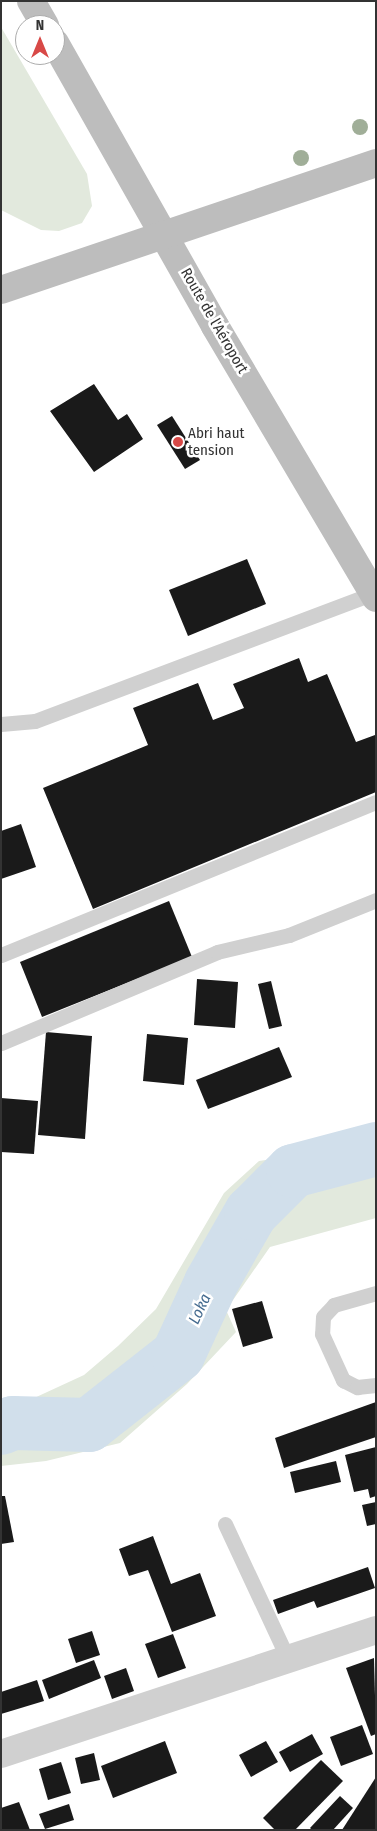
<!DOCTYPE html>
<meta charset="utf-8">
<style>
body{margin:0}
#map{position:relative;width:377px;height:1831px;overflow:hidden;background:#fff;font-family:"Fira Sans Condensed",sans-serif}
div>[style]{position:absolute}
.green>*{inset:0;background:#e2e9dd}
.river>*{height:54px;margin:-27px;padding:0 27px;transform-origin:27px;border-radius:27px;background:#d1dfeb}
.building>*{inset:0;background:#1a1a1a}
.lane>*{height:15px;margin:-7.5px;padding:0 7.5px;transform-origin:7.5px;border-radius:7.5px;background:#d0d0d0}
.street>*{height:28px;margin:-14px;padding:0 14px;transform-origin:14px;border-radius:14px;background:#d0d0d0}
.secondary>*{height:28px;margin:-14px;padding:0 14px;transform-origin:14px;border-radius:14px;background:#bdbdbd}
.trees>*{width:16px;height:16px;margin:-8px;border-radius:50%;background:#a0ae98}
.dots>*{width:14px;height:14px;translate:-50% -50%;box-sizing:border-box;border:2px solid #fff;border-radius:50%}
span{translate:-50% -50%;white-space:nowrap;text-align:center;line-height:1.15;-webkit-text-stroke:5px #fff;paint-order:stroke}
.street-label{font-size:15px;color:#333}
.poi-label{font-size:15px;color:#333}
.left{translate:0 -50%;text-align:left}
.water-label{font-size:16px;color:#466c90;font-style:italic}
.frame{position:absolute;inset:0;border:2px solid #333;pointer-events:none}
.north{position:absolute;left:15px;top:15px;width:50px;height:50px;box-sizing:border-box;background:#fff;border:1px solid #adadad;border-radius:50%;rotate:0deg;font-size:14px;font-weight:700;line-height:20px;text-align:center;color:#333}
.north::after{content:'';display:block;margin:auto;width:18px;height:22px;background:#d84947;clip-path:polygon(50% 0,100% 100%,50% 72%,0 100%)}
</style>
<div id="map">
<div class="green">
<div style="clip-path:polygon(1px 27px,87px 174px,92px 206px,82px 223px,59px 231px,41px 230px,1px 210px)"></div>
<div style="clip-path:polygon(376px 1143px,376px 1218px,270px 1247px,226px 1310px,236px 1332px,187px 1384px,120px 1443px,46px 1461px,1px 1466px,1px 1402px,32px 1399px,84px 1375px,118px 1346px,156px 1309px,224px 1193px,259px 1161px)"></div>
</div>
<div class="river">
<div style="left:1px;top:1428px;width:13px;rotate:-23deg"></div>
<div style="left:13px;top:1423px;width:76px;rotate:1.5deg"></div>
<div style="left:89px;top:1425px;width:113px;rotate:-38.2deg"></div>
<div style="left:178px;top:1355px;width:79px;rotate:-65.4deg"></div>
<div style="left:211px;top:1283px;width:81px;rotate:-60.3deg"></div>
<div style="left:251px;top:1213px;width:59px;rotate:-45deg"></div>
<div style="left:293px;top:1171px;width:86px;rotate:-14.8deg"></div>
</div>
<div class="building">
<div style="clip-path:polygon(94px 384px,118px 420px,127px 414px,143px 439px,94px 472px,50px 411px)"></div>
<div style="clip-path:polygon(172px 416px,200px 460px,185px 469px,157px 425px)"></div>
<div style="clip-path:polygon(247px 559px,266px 604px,188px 636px,169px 590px)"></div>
<div style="clip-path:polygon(299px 658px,308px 682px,327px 674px,356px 742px,375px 735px,376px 792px,93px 909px,43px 788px,148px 745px,133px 708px,198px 683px,213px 720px,244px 708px,233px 684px)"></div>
<div style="clip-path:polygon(21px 824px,36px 867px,1px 879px,1px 831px)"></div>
<div style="clip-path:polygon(169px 901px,192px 957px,42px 1017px,20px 962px)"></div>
<div style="clip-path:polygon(197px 979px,238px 982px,235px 1028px,194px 1025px)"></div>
<div style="clip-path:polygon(271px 981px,282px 1026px,269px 1029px,258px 984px)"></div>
<div style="clip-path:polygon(46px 1032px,92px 1036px,85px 1139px,38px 1135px)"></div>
<div style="clip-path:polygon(147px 1034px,188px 1038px,184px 1085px,143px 1081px)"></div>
<div style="clip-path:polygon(279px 1047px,292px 1077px,208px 1109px,196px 1080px)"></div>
<div style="clip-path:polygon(1px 1098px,38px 1101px,34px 1154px,1px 1152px)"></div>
<div style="clip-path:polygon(262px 1301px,273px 1338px,243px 1347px,232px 1309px)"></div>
<div style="clip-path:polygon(376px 1402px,376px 1437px,284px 1468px,275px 1438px)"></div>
<div style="clip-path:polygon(376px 1447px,376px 1496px,370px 1498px,368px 1489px,354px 1492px,345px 1455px)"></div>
<div style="clip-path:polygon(336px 1461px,341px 1482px,295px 1493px,290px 1472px)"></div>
<div style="clip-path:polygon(1px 1496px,5px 1496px,14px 1542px,1px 1544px)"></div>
<div style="clip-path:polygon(376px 1502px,376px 1524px,367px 1526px,362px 1505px)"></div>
<div style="clip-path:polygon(153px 1536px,171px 1584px,200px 1573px,216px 1616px,172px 1632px,148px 1570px,129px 1576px,119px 1549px)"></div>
<div style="clip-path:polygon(368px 1567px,375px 1588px,317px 1608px,314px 1601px,278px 1614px,273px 1600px)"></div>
<div style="clip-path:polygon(92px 1631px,100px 1655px,76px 1663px,68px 1639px)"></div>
<div style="clip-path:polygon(173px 1634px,186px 1668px,158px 1678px,145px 1644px)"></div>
<div style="clip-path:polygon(374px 1658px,376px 1734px,371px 1736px,346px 1668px)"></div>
<div style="clip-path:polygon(94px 1660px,101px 1678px,49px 1699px,42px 1680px)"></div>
<div style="clip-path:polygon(126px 1668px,134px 1691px,112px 1699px,104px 1676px)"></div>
<div style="clip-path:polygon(37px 1680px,44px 1701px,1px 1714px,1px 1692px)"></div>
<div style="clip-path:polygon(362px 1725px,373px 1754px,341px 1766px,330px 1737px)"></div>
<div style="clip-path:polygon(312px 1734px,323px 1754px,290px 1772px,279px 1752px)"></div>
<div style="clip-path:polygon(165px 1741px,177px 1773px,113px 1798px,101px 1766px)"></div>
<div style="clip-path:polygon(266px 1741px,278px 1762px,251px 1777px,239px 1755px)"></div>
<div style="clip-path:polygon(94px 1753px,100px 1780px,81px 1784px,75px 1758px)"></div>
<div style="clip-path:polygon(321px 1760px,343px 1781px,295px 1830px,275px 1830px,263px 1818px)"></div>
<div style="clip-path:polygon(61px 1762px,71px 1793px,48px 1800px,39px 1769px)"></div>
<div style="clip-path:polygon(376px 1777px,376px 1830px,342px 1830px)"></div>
<div style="clip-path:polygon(340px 1796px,353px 1808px,333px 1830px,312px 1830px,310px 1828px)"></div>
<div style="clip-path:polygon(19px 1802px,30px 1830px,1px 1830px,1px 1808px)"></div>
<div style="clip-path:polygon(69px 1804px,74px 1820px,45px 1829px,39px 1814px)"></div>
</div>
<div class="lane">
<div style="left:1px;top:724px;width:34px;rotate:-5deg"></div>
<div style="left:35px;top:721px;width:361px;rotate:-20.7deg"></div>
<div style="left:1px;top:955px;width:405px;rotate:-22.2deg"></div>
<div style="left:1px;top:1043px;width:234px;rotate:-22.8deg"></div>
<div style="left:217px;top:952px;width:74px;rotate:-13.3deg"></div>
<div style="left:289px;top:935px;width:94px;rotate:-21.9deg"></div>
<div style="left:376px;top:1293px;width:44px;rotate:164.1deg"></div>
<div style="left:334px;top:1305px;width:16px;rotate:133deg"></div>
<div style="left:323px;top:1317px;width:17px;rotate:93deg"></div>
<div style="left:322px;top:1334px;width:51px;rotate:65.5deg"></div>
<div style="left:343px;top:1380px;width:16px;rotate:27deg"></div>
<div style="left:357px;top:1387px;width:19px;rotate:-6deg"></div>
<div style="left:225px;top:1524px;width:149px;rotate:65deg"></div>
</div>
<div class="street">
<div style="left:1px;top:1754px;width:395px;rotate:-18.3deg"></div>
</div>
<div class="secondary">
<div style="left:31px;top:1px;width:28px;rotate:60deg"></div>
<div style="left:55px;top:43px;width:325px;rotate:60.5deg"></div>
<div style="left:215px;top:326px;width:316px;rotate:59.4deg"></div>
<div style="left:1px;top:290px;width:396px;rotate:-18.7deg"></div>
</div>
<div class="trees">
<div style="left:360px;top:127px"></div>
<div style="left:301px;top:158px"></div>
</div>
<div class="dots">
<div style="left:178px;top:442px;background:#d84947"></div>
</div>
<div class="street-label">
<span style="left:214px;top:321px;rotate:60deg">Route de l'Aéroport</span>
</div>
<div class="poi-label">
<span class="left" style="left:188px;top:442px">Abri haut<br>tension</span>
</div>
<div class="water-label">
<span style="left:200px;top:1309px;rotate:-65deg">Loka</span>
</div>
<div class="frame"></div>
<div class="north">N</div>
</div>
